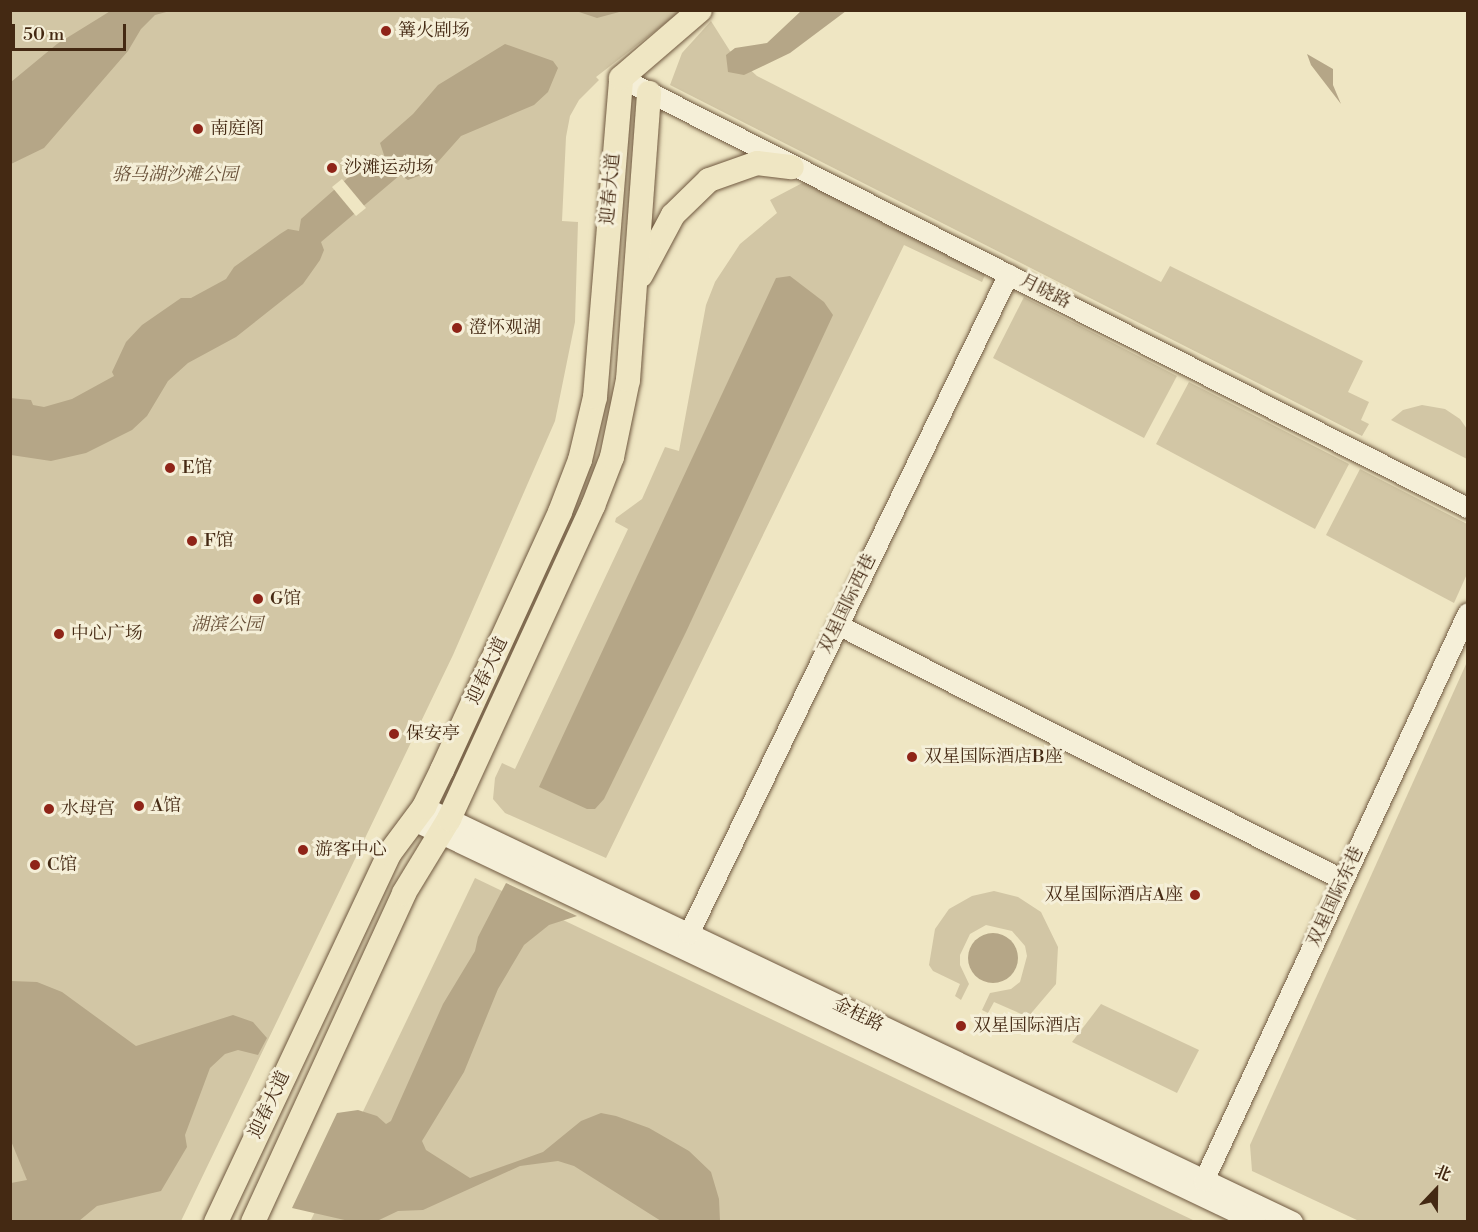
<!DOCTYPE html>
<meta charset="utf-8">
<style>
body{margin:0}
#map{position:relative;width:1478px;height:1232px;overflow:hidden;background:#efe6c3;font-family:"Libre Bodoni","Noto Serif SC",serif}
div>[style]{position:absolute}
.green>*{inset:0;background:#d2c6a5}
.water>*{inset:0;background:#b5a687}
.round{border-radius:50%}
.pier>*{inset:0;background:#efe6c3}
.roads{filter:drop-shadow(0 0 2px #6f583f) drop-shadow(0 0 2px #6f583f)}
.minor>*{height:20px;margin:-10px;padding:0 10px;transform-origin:10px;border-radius:10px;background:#f5efd8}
.major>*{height:24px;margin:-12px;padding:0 12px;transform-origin:12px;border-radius:12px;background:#efe6c3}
.dots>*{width:16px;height:16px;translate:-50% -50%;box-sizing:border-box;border:3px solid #f5efd8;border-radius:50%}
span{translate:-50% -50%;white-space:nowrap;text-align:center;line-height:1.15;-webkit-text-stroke:6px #f5efd8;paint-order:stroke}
.poi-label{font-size:18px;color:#442913}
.left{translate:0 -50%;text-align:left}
.right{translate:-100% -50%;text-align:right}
.park-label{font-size:18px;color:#685038;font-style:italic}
.street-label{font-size:18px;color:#442913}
.frame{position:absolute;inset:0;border:12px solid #442913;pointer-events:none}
.north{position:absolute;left:1406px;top:1160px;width:60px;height:60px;-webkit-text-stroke:4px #f5efd8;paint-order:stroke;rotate:22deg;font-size:16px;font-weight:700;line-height:24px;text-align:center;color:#442913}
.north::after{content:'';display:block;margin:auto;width:21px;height:27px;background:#442913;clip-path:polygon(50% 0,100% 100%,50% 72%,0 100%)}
.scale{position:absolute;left:12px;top:24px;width:114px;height:27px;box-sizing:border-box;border:3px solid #442913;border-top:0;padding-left:8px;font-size:18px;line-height:21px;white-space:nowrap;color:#442913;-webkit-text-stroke:4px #f5efd8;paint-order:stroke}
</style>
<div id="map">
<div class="green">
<div style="clip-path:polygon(10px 11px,681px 11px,596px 77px,599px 80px,579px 100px,570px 116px,566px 137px,562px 221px,578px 222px,575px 322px,555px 421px,453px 655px,181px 1221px,11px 1221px)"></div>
<div style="clip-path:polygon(711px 21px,730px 51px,757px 76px,1161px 282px,1170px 266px,1363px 361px,1348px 392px,1369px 402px,1361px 420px,1369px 424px,1362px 436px,670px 85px,682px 53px)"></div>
<div style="clip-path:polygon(808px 180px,984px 271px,985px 275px,982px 282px,904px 245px,606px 858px,505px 813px,493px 799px,495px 778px,502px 763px,515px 769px,628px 529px,615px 522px,616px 518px,642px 499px,665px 447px,679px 451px,706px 305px,715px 282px,740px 244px,777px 213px,770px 200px)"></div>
<div style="clip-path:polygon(1024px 297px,1177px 376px,1144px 438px,993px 358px)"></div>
<div style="clip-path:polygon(1189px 382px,1349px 464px,1315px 529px,1156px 444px)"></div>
<div style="clip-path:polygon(1422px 405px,1445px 409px,1460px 419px,1467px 429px,1467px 459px,1391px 420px,1403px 410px)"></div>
<div style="clip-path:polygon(1360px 469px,1467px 524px,1467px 574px,1454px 603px,1326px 535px)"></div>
<div style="clip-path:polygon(1467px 662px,1467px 1221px,1359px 1221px,1252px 1171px,1250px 1145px)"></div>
<div style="clip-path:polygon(475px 878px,1195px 1221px,310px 1222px)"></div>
<div style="clip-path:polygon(994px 891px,1018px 897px,1041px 912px,1058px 947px,1056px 984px,1028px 1017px,994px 1002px,988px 1013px,982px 1010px,990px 993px,1011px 989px,1020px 982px,1027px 956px,1025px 946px,1012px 931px,986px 925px,970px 934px,960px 955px,960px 965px,969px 984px,961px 1000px,955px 996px,960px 984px,933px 971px,929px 965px,935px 929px,949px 909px,972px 896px)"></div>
<div style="clip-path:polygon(1101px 1004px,1199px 1050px,1177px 1093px,1072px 1042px)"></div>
</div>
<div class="water">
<div style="clip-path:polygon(112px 10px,170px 11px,155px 15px,141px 29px,128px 51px,44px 148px,11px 164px,11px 82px,57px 44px)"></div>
<div style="clip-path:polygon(576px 11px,623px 11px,597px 18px)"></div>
<div style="clip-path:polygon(801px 11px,846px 11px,790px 53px,744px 75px,728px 72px,726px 55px,735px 48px,767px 43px)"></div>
<div style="clip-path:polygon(505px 44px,553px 61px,558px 68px,548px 92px,534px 105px,461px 136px,429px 172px,408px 180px,400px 175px,321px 242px,324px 250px,320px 260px,303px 284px,236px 337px,188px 363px,168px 381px,147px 416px,132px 430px,86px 453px,51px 461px,11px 455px,10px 398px,31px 400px,33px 405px,44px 407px,72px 399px,114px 376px,112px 372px,126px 342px,142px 325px,181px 298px,191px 298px,226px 279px,234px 267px,280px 234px,288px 229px,299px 231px,301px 219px,375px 154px,386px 161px,380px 143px,413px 114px,438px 85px)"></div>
<div style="clip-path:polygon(1307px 54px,1333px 69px,1333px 85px,1341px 104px,1311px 65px)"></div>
<div style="clip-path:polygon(790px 276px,824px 302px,833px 315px,686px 632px,604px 799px,595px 809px,587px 809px,539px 787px,776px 278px)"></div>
<div style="clip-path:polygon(506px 883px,577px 916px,549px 925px,524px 945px,498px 989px,464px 1072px,422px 1141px,426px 1150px,470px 1178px,543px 1152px,581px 1121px,601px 1113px,616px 1116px,649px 1128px,689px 1151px,711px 1172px,719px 1199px,720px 1221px,661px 1221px,574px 1166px,558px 1161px,520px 1166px,423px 1210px,398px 1211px,377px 1221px,349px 1221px,292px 1208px,337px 1113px,358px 1110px,377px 1116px,386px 1124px,391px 1121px,443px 1004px,475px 951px,478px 937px)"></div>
<div class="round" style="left:968px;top:933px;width:50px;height:50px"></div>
<div style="clip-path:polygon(11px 981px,37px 982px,62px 992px,136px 1046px,233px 1015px,253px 1022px,267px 1038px,258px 1055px,238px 1050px,225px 1054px,210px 1068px,185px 1135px,187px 1147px,161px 1191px,97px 1206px,79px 1221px,11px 1221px,11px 1183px,27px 1180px,11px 1141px)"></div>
</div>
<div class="pier">
<div style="clip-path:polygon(342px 179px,366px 208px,356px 216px,332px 187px)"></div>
</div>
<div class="roads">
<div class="minor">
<div style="left:621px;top:78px;width:950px;rotate:26.92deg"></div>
<div style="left:838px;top:625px;width:566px;rotate:26.79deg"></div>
<div style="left:424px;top:807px;width:963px;rotate:25.53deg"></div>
<div style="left:414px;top:821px;width:933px;rotate:25.47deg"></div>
<div style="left:689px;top:934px;width:733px;rotate:-64.13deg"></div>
<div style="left:1204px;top:1181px;width:626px;rotate:-65.07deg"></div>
</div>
<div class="major">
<div style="left:641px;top:275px;width:68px;rotate:-61.9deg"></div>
<div style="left:673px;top:215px;width:50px;rotate:-44.2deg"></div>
<div style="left:709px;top:180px;width:51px;rotate:-19.5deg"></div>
<div style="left:757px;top:163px;width:35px;rotate:7deg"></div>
<div style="left:216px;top:1222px;width:407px;rotate:-64.8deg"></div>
<div style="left:389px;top:854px;width:59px;rotate:-53.3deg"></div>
<div style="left:424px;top:807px;width:41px;rotate:-64.1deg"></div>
<div style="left:442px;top:770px;width:284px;rotate:-65.4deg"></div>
<div style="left:560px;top:512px;width:56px;rotate:-69deg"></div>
<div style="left:580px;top:460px;width:65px;rotate:-76.6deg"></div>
<div style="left:595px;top:397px;width:320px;rotate:-85.3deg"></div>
<div style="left:621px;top:78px;width:104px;rotate:-40.7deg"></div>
<div style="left:253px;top:1222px;width:362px;rotate:-65.3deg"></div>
<div style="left:404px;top:893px;width:87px;rotate:-58.7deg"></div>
<div style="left:449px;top:819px;width:345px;rotate:-65.3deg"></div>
<div style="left:593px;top:506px;width:53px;rotate:-68.8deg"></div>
<div style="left:612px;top:457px;width:79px;rotate:-78.3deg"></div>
<div style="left:628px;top:380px;width:288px;rotate:-85.8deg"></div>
</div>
</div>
<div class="dots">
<div style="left:386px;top:31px;background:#8f2418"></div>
<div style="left:198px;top:129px;background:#8f2418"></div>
<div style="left:332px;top:168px;background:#8f2418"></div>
<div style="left:457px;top:328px;background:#8f2418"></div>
<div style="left:170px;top:468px;background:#8f2418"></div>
<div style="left:192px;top:541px;background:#8f2418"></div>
<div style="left:258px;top:599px;background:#8f2418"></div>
<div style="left:59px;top:634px;background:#8f2418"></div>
<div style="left:394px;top:734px;background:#8f2418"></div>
<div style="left:912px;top:757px;background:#8f2418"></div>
<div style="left:139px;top:806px;background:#8f2418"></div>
<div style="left:49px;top:809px;background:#8f2418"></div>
<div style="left:303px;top:850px;background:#8f2418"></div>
<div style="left:35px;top:865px;background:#8f2418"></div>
<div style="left:1195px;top:895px;background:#8f2418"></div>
<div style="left:961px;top:1026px;background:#8f2418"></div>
</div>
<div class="poi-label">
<span class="left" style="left:398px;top:31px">篝火剧场</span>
<span class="left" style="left:210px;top:129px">南庭阁</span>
<span class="left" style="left:344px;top:168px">沙滩运动场</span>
<span class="left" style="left:469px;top:328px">澄怀观湖</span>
<span class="left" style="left:182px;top:468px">E馆</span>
<span class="left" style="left:204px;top:541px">F馆</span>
<span class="left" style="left:270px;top:599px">G馆</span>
<span class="left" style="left:71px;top:634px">中心广场</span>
<span class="left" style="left:406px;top:734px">保安亭</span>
<span class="left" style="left:924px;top:757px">双星国际酒店B座</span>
<span class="left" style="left:151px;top:806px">A馆</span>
<span class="left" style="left:61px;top:809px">水母宫</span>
<span class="left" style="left:315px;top:850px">游客中心</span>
<span class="left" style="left:47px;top:865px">C馆</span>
<span class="right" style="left:1183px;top:895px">双星国际酒店A座</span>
<span class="left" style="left:973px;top:1026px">双星国际酒店</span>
</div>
<div class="park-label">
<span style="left:175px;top:175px">骆马湖沙滩公园</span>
<span style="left:227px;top:625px">湖滨公园</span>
</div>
<div class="street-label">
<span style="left:611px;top:189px;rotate:-85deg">迎春大道</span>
<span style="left:1045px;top:292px;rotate:27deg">月晓路</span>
<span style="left:848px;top:604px;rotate:-64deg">双星国际西巷</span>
<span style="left:488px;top:671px;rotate:-65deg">迎春大道</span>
<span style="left:1336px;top:897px;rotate:-65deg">双星国际东巷</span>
<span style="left:858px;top:1015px;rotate:26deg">金桂路</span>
<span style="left:270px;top:1105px;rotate:-65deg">迎春大道</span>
</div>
<div class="frame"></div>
<div class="north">北</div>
<div class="scale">50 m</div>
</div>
